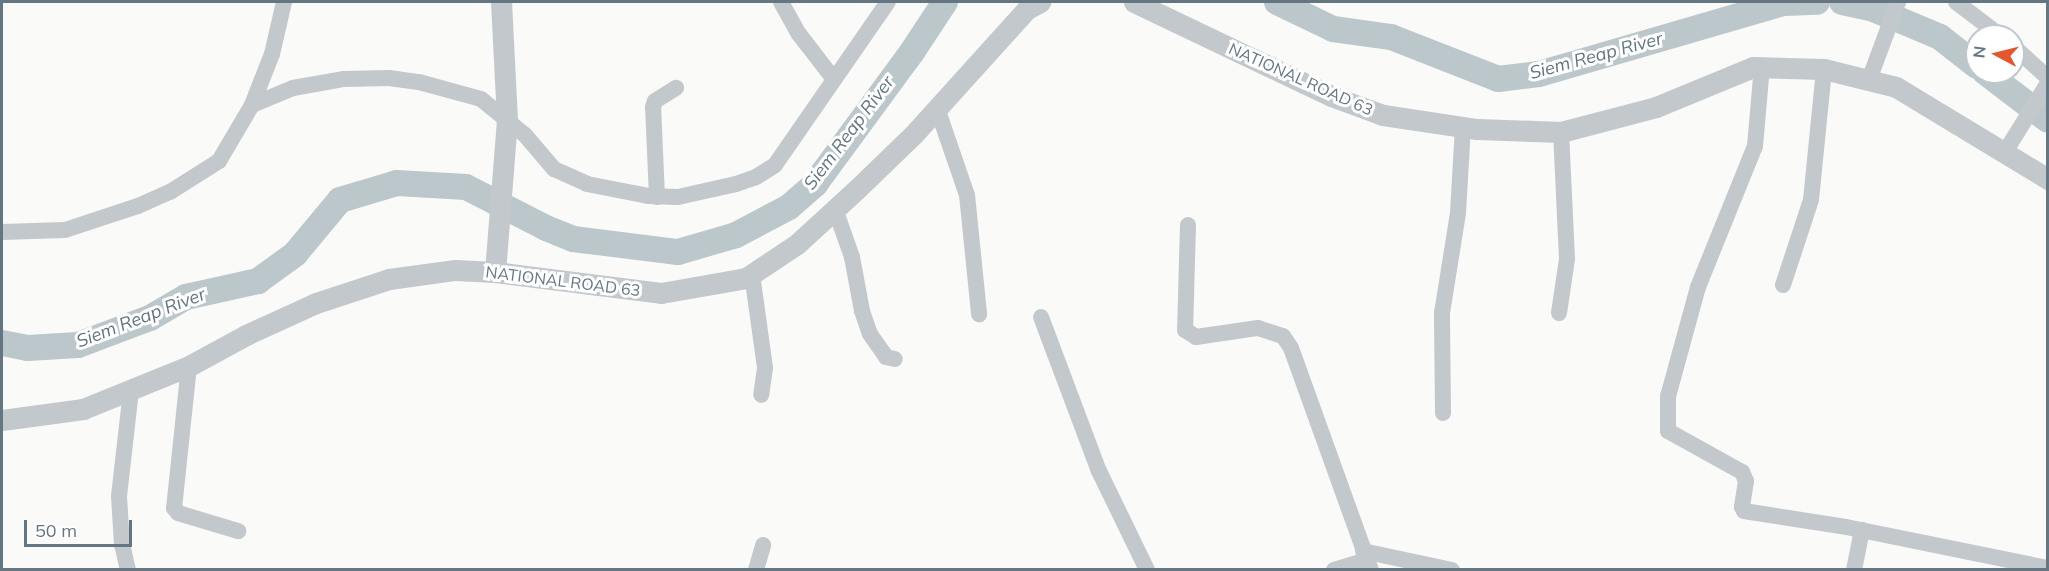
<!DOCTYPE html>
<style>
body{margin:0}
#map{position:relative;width:2049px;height:571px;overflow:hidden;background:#fafaf8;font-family:Mulish,sans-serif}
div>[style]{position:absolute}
.river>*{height:26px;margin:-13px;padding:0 13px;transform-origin:13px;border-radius:13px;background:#bbc7cb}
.minor>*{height:16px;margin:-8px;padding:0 8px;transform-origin:8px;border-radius:8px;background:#c3c8cc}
.tertiary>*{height:21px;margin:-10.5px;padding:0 10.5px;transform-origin:10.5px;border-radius:10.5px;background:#c3c8cc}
span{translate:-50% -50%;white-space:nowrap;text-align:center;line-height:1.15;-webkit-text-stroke:6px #fff;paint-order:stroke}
.street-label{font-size:16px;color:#657683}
.water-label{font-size:18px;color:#60757c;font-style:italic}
.frame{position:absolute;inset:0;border:3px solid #657683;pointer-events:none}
.north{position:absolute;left:1965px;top:24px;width:60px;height:60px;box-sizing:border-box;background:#fff;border:2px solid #c1c8cd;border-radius:50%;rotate:277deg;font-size:16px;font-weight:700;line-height:24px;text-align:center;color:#657683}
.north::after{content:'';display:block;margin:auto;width:21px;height:27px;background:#e4572e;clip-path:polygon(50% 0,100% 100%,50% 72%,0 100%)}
.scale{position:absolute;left:24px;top:520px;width:108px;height:27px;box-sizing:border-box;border:3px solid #657683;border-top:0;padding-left:8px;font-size:18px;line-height:21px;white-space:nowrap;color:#657683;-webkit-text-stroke:4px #fff;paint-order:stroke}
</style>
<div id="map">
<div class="river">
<div style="left:1277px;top:2px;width:62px;rotate:25.7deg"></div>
<div style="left:1333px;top:29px;width:59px;rotate:7.9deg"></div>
<div style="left:1391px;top:37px;width:115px;rotate:21.4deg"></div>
<div style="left:1498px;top:79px;width:41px;rotate:-7deg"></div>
<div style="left:1539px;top:74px;width:255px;rotate:-16.2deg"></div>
<div style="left:1784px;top:3px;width:33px;rotate:-2deg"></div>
<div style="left:1842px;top:2px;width:30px;rotate:12deg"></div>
<div style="left:1871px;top:8px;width:75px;rotate:22.8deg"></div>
<div style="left:1940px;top:37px;width:47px;rotate:38.1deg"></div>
<div style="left:1985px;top:72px;width:79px;rotate:37.3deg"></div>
<div style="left:2px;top:343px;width:26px;rotate:11deg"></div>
<div style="left:28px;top:348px;width:50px;rotate:-3.4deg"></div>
<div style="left:78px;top:345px;width:77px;rotate:-20.6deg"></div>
<div style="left:150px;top:318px;width:42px;rotate:-30.3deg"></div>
<div style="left:186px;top:297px;width:74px;rotate:-12.5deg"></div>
<div style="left:258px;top:281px;width:46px;rotate:-36.1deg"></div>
<div style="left:295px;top:254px;width:70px;rotate:-50.2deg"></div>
<div style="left:340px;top:200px;width:59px;rotate:-16.6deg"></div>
<div style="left:397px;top:183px;width:69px;rotate:3.3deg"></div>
<div style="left:466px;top:187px;width:90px;rotate:27.1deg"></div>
<div style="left:546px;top:228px;width:29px;rotate:22deg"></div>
<div style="left:573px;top:239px;width:106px;rotate:7.1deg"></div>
<div style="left:678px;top:252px;width:60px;rotate:-16.3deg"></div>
<div style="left:736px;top:235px;width:60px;rotate:-27.8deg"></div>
<div style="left:789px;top:207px;width:35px;rotate:-41deg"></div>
<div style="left:815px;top:184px;width:164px;rotate:-53.7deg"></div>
<div style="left:912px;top:52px;width:60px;rotate:-56.6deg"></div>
</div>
<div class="minor">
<div style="left:781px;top:2px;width:37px;rotate:61deg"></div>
<div style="left:799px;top:34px;width:56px;rotate:52.3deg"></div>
<div style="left:1956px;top:2px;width:56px;rotate:37.1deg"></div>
<div style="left:2013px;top:46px;width:47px;rotate:42.4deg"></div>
<div style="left:1762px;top:66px;width:80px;rotate:95deg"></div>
<div style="left:1755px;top:146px;width:152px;rotate:112deg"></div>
<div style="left:1698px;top:287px;width:114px;rotate:105.3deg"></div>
<div style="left:1668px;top:397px;width:34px;rotate:90deg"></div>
<div style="left:1668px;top:431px;width:85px;rotate:29deg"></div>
<div style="left:1742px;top:472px;width:10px;rotate:66deg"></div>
<div style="left:1746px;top:481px;width:26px;rotate:99deg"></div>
<div style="left:1742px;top:507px;width:4px;rotate:63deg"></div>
<div style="left:1744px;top:511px;width:103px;rotate:8.9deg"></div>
<div style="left:1846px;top:527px;width:206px;rotate:11.5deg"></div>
<div style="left:1869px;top:80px;width:83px;rotate:-69.6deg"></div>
<div style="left:252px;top:105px;width:55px;rotate:-68.6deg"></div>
<div style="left:272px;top:54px;width:53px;rotate:-77deg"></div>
<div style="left:937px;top:108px;width:92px;rotate:71deg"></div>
<div style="left:967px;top:195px;width:120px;rotate:84.2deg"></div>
<div style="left:2005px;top:152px;width:81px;rotate:-58.1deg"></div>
<div style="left:657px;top:197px;width:90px;rotate:-92.5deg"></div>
<div style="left:653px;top:107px;width:6px;rotate:-72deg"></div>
<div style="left:655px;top:101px;width:25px;rotate:-32deg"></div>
<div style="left:835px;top:209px;width:51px;rotate:70.5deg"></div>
<div style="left:852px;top:257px;width:55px;rotate:79.5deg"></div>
<div style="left:862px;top:311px;width:24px;rotate:71deg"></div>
<div style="left:870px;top:334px;width:28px;rotate:55deg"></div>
<div style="left:886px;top:357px;width:9px;rotate:13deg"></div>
<div style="left:1188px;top:225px;width:105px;rotate:91.6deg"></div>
<div style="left:1185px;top:330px;width:13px;rotate:32deg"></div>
<div style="left:1196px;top:337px;width:63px;rotate:-8.3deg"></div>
<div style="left:1258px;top:328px;width:26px;rotate:18deg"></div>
<div style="left:1283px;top:336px;width:14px;rotate:56deg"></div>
<div style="left:1291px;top:348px;width:236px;rotate:70.2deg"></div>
<div style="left:2px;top:232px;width:63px;rotate:-1.8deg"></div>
<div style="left:65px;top:230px;width:77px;rotate:-18.2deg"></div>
<div style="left:138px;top:206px;width:35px;rotate:-24deg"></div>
<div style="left:170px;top:192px;width:58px;rotate:-32.3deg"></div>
<div style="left:219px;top:161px;width:65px;rotate:-59.5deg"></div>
<div style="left:252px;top:105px;width:44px;rotate:-22.5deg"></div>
<div style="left:293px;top:88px;width:52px;rotate:-10deg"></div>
<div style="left:344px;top:79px;width:45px;rotate:-1.3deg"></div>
<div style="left:389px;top:78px;width:30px;rotate:8deg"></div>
<div style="left:419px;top:82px;width:64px;rotate:15.3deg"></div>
<div style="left:481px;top:99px;width:57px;rotate:39.3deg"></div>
<div style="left:525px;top:135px;width:45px;rotate:49.5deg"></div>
<div style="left:554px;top:169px;width:36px;rotate:24deg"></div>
<div style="left:587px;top:184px;width:62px;rotate:11.1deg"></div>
<div style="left:648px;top:196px;width:30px;rotate:2deg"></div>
<div style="left:678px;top:197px;width:59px;rotate:-12.6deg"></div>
<div style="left:736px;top:184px;width:21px;rotate:-19deg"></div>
<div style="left:756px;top:177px;width:22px;rotate:-32deg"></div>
<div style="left:775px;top:165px;width:198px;rotate:-55.3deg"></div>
<div style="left:752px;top:274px;width:95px;rotate:82.1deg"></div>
<div style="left:765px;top:368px;width:27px;rotate:98deg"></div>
<div style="left:1783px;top:285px;width:89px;rotate:-71.8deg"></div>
<div style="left:1811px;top:200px;width:132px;rotate:-84.3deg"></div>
<div style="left:1559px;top:313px;width:55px;rotate:-81.6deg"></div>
<div style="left:1567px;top:259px;width:127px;rotate:-92.7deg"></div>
<div style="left:1041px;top:317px;width:165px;rotate:69.4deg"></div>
<div style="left:1099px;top:471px;width:110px;rotate:64.1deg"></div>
<div style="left:189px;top:366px;width:143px;rotate:96deg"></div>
<div style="left:174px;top:508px;width:6px;rotate:51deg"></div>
<div style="left:178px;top:513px;width:63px;rotate:16.7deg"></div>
<div style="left:1443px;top:413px;width:100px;rotate:-90.6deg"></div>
<div style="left:1442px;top:313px;width:101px;rotate:-80.9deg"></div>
<div style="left:1458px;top:213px;width:86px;rotate:-86.7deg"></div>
<div style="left:1363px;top:551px;width:91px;rotate:12.1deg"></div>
<div style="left:128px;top:570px;width:26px;rotate:-103deg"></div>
<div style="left:122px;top:545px;width:49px;rotate:-93.5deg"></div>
<div style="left:119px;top:496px;width:106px;rotate:-83.5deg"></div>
<div style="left:756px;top:570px;width:26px;rotate:-74deg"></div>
<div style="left:1334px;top:570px;width:34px;rotate:-17deg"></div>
<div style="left:1854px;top:570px;width:41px;rotate:-78.7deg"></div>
</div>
<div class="tertiary">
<div style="left:1134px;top:2px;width:218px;rotate:25.5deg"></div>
<div style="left:1331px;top:96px;width:55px;rotate:20.1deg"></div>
<div style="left:1383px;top:115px;width:95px;rotate:8.5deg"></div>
<div style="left:1477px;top:129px;width:84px;rotate:2deg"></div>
<div style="left:1561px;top:132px;width:98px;rotate:-14.7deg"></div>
<div style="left:1656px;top:107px;width:105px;rotate:-22.4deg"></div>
<div style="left:1753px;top:67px;width:71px;rotate:1.6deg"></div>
<div style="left:1824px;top:69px;width:74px;rotate:14deg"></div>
<div style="left:1896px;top:87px;width:178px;rotate:31.2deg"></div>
<div style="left:495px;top:272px;width:152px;rotate:-85.5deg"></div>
<div style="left:507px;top:120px;width:118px;rotate:-92.9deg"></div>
<div style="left:2px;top:420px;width:82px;rotate:-7.7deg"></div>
<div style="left:83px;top:409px;width:114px;rotate:-22.1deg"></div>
<div style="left:189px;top:366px;width:65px;rotate:-28.5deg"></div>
<div style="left:246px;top:335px;width:77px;rotate:-24.6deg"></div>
<div style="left:316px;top:303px;width:77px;rotate:-18.2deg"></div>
<div style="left:389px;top:279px;width:67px;rotate:-7.8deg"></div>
<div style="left:455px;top:270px;width:40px;rotate:2.9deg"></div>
<div style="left:495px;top:272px;width:167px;rotate:7.2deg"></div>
<div style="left:661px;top:293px;width:86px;rotate:-10deg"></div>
<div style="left:746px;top:278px;width:61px;rotate:-33.7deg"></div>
<div style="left:797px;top:244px;width:81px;rotate:-42.5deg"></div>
<div style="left:857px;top:189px;width:78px;rotate:-44deg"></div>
<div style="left:913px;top:135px;width:170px;rotate:-47.9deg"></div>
<div style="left:1027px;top:9px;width:15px;rotate:-28deg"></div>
</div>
<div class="street-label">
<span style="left:1301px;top:79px;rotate:24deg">NATIONAL ROAD 63</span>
<span style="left:563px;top:281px;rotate:7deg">NATIONAL ROAD 63</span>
</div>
<div class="water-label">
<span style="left:1596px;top:56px;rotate:-15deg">Siem Reap River</span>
<span style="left:849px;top:133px;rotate:-53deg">Siem Reap River</span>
<span style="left:141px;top:318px;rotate:-21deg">Siem Reap River</span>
</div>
<div class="frame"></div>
<div class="north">N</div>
<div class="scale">50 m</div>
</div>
